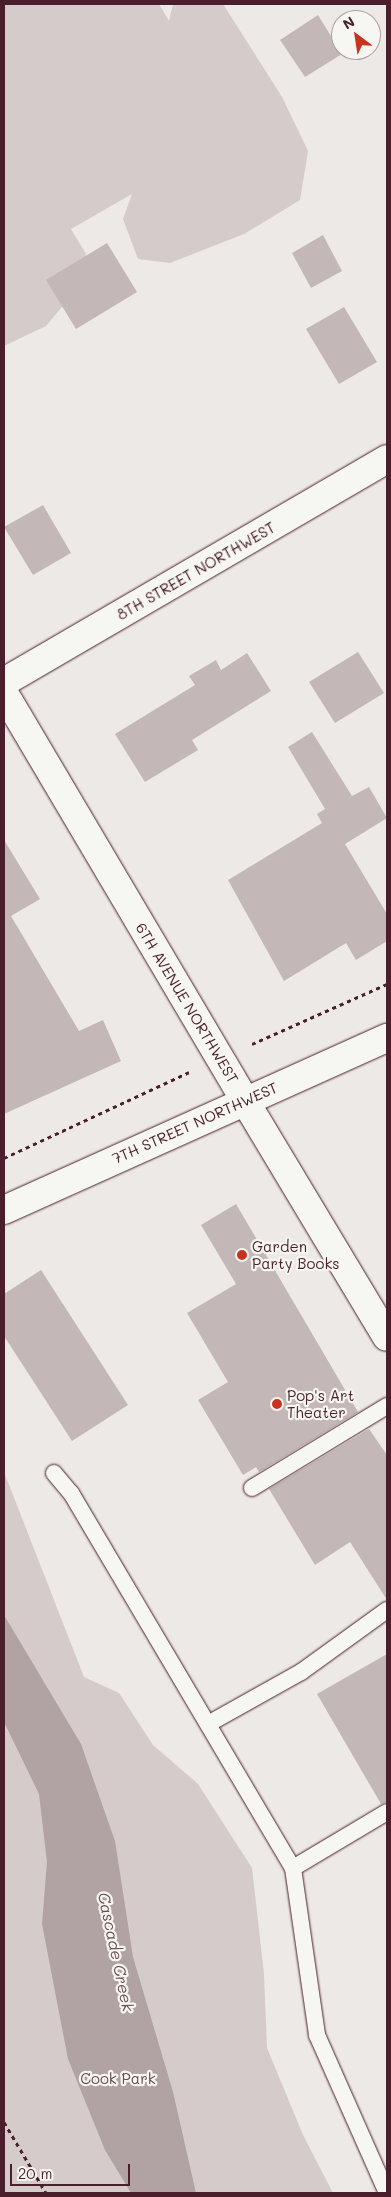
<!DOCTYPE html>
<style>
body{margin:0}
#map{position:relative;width:391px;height:2197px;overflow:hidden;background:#ece9e6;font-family:Mali,sans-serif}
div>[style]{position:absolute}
.green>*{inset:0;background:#d4cbca}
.water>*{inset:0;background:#b1a2a3}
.building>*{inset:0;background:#c4b7b7}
.path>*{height:3px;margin-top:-1.5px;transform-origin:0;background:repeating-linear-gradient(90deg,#4a1f2b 0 4px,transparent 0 8px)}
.roads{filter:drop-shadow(0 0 1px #4a1f2b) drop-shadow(0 0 1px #4a1f2b)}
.lane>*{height:16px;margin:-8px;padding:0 8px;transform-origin:8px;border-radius:8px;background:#f6f6f2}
.street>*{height:28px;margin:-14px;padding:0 14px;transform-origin:14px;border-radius:14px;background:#f6f6f2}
.secondary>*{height:28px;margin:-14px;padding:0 14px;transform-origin:14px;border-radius:14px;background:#f6f6f2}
.dots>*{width:14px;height:14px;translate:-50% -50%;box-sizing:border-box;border:2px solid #f6f6f2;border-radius:50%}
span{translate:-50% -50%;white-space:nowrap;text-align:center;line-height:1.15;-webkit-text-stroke:4.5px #f6f6f2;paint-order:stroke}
.street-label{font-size:15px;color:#4a1f2b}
.poi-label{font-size:15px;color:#4a1f2b}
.left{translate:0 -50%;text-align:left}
.park-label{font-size:15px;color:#6c4a53}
.water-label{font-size:16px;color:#6e4d55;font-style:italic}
.frame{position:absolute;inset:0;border:5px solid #4a1f2b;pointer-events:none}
.north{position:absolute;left:331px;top:10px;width:50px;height:50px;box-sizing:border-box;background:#f6f6f2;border:1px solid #b1a0a2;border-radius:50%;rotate:329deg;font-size:14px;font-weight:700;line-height:20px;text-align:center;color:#4a1f2b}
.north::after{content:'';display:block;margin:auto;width:18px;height:22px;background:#c8321e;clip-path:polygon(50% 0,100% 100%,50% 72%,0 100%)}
.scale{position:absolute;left:10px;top:2164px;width:120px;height:22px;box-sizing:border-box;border:2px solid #4a1f2b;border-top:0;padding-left:6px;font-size:15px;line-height:18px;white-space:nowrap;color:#4a1f2b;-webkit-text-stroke:4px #f6f6f2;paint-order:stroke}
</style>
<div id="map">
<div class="green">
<div style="clip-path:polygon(4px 4px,159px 4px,169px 21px,173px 4px,223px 4px,282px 97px,308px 151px,300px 200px,244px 234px,170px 263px,138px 259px,123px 219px,132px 194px,71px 229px,86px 254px,77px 289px,46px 326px,4px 346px)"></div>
<div style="clip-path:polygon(4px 1472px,84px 1677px,119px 1693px,153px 1745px,198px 1784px,252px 1868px,264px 1974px,267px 2048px,303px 2135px,333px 2193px,4px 2193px)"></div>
</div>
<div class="water">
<div style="clip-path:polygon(4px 1615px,81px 1744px,115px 1841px,133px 1957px,173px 2092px,196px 2193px,131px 2193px,105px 2150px,68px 2059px,42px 1924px,47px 1862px,39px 1794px,4px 1722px)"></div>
</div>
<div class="building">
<div style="clip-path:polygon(318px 15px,342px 54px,305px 77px,280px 40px)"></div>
<div style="clip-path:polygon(323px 235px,342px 271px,311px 288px,292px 253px)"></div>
<div style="clip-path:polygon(107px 243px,137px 292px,76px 329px,46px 280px)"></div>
<div style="clip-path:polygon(344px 307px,377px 362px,339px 384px,306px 329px)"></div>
<div style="clip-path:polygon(43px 505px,71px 553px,33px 575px,4px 527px)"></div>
<div style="clip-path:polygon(358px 652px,384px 693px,335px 723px,309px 682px)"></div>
<div style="clip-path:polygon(247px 653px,271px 691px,192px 740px,198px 750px,145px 782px,115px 734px,195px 685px,189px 676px,216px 660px,221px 670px)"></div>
<div style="clip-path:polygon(312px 732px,352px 796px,369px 787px,387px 818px,345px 844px,387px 914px,387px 941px,356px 960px,346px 943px,284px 981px,228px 880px,322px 823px,317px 814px,325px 809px,288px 747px)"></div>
<div style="clip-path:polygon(4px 840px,40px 899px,11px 916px,79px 1031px,103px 1020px,121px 1061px,4px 1114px)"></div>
<div style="clip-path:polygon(236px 1204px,358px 1412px,259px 1472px,256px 1467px,243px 1475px,198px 1400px,228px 1382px,187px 1313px,236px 1284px,201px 1225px)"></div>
<div style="clip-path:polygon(41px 1270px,128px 1405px,72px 1441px,4px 1336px,4px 1294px)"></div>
<div style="clip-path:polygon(369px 1429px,387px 1455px,387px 1600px,350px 1542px,315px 1565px,269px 1489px)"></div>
<div style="clip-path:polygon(387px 1654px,387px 1802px,381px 1804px,317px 1694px)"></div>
</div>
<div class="path">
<div style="left:252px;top:1044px;width:148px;rotate:-24deg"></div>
<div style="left:4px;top:1158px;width:204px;rotate:-24.9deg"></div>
<div style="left:4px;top:2122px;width:82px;rotate:59.4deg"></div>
</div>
<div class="roads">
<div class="lane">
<div style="left:54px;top:1473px;width:26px;rotate:50deg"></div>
<div style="left:71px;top:1493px;width:436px;rotate:59.4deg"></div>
<div style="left:293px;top:1868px;width:169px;rotate:81.8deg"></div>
<div style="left:317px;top:2035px;width:173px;rotate:66.1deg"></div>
<div style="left:252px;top:1488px;width:158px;rotate:-31.3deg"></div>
<div style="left:208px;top:1724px;width:107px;rotate:-29.2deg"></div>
<div style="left:301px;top:1672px;width:106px;rotate:-35.8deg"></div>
<div style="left:293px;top:1868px;width:109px;rotate:-30.8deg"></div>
</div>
<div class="street">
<div style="left:4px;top:682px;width:443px;rotate:-30.2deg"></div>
<div style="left:4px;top:693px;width:474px;rotate:59.4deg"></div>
</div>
<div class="secondary">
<div style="left:245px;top:1101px;width:275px;rotate:59deg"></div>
<div style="left:4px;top:1210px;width:420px;rotate:-24.2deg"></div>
</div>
</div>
<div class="dots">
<div style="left:242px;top:1255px;background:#c8321e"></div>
<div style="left:277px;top:1404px;background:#c8321e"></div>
</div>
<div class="street-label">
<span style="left:196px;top:571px;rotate:-30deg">8TH STREET NORTHWEST</span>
<span style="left:187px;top:1003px;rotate:59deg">6TH AVENUE NORTHWEST</span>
<span style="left:195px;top:1123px;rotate:-24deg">7TH STREET NORTHWEST</span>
</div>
<div class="poi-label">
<span class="left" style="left:252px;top:1255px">Garden<br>Party Books</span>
<span class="left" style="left:287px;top:1404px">Pop's Art<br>Theater</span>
</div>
<div class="park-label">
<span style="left:118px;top:2079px">Cook Park</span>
</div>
<div class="water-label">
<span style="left:116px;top:1952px;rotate:78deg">Cascade Creek</span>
</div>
<div class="frame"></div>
<div class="north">N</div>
<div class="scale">20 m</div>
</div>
